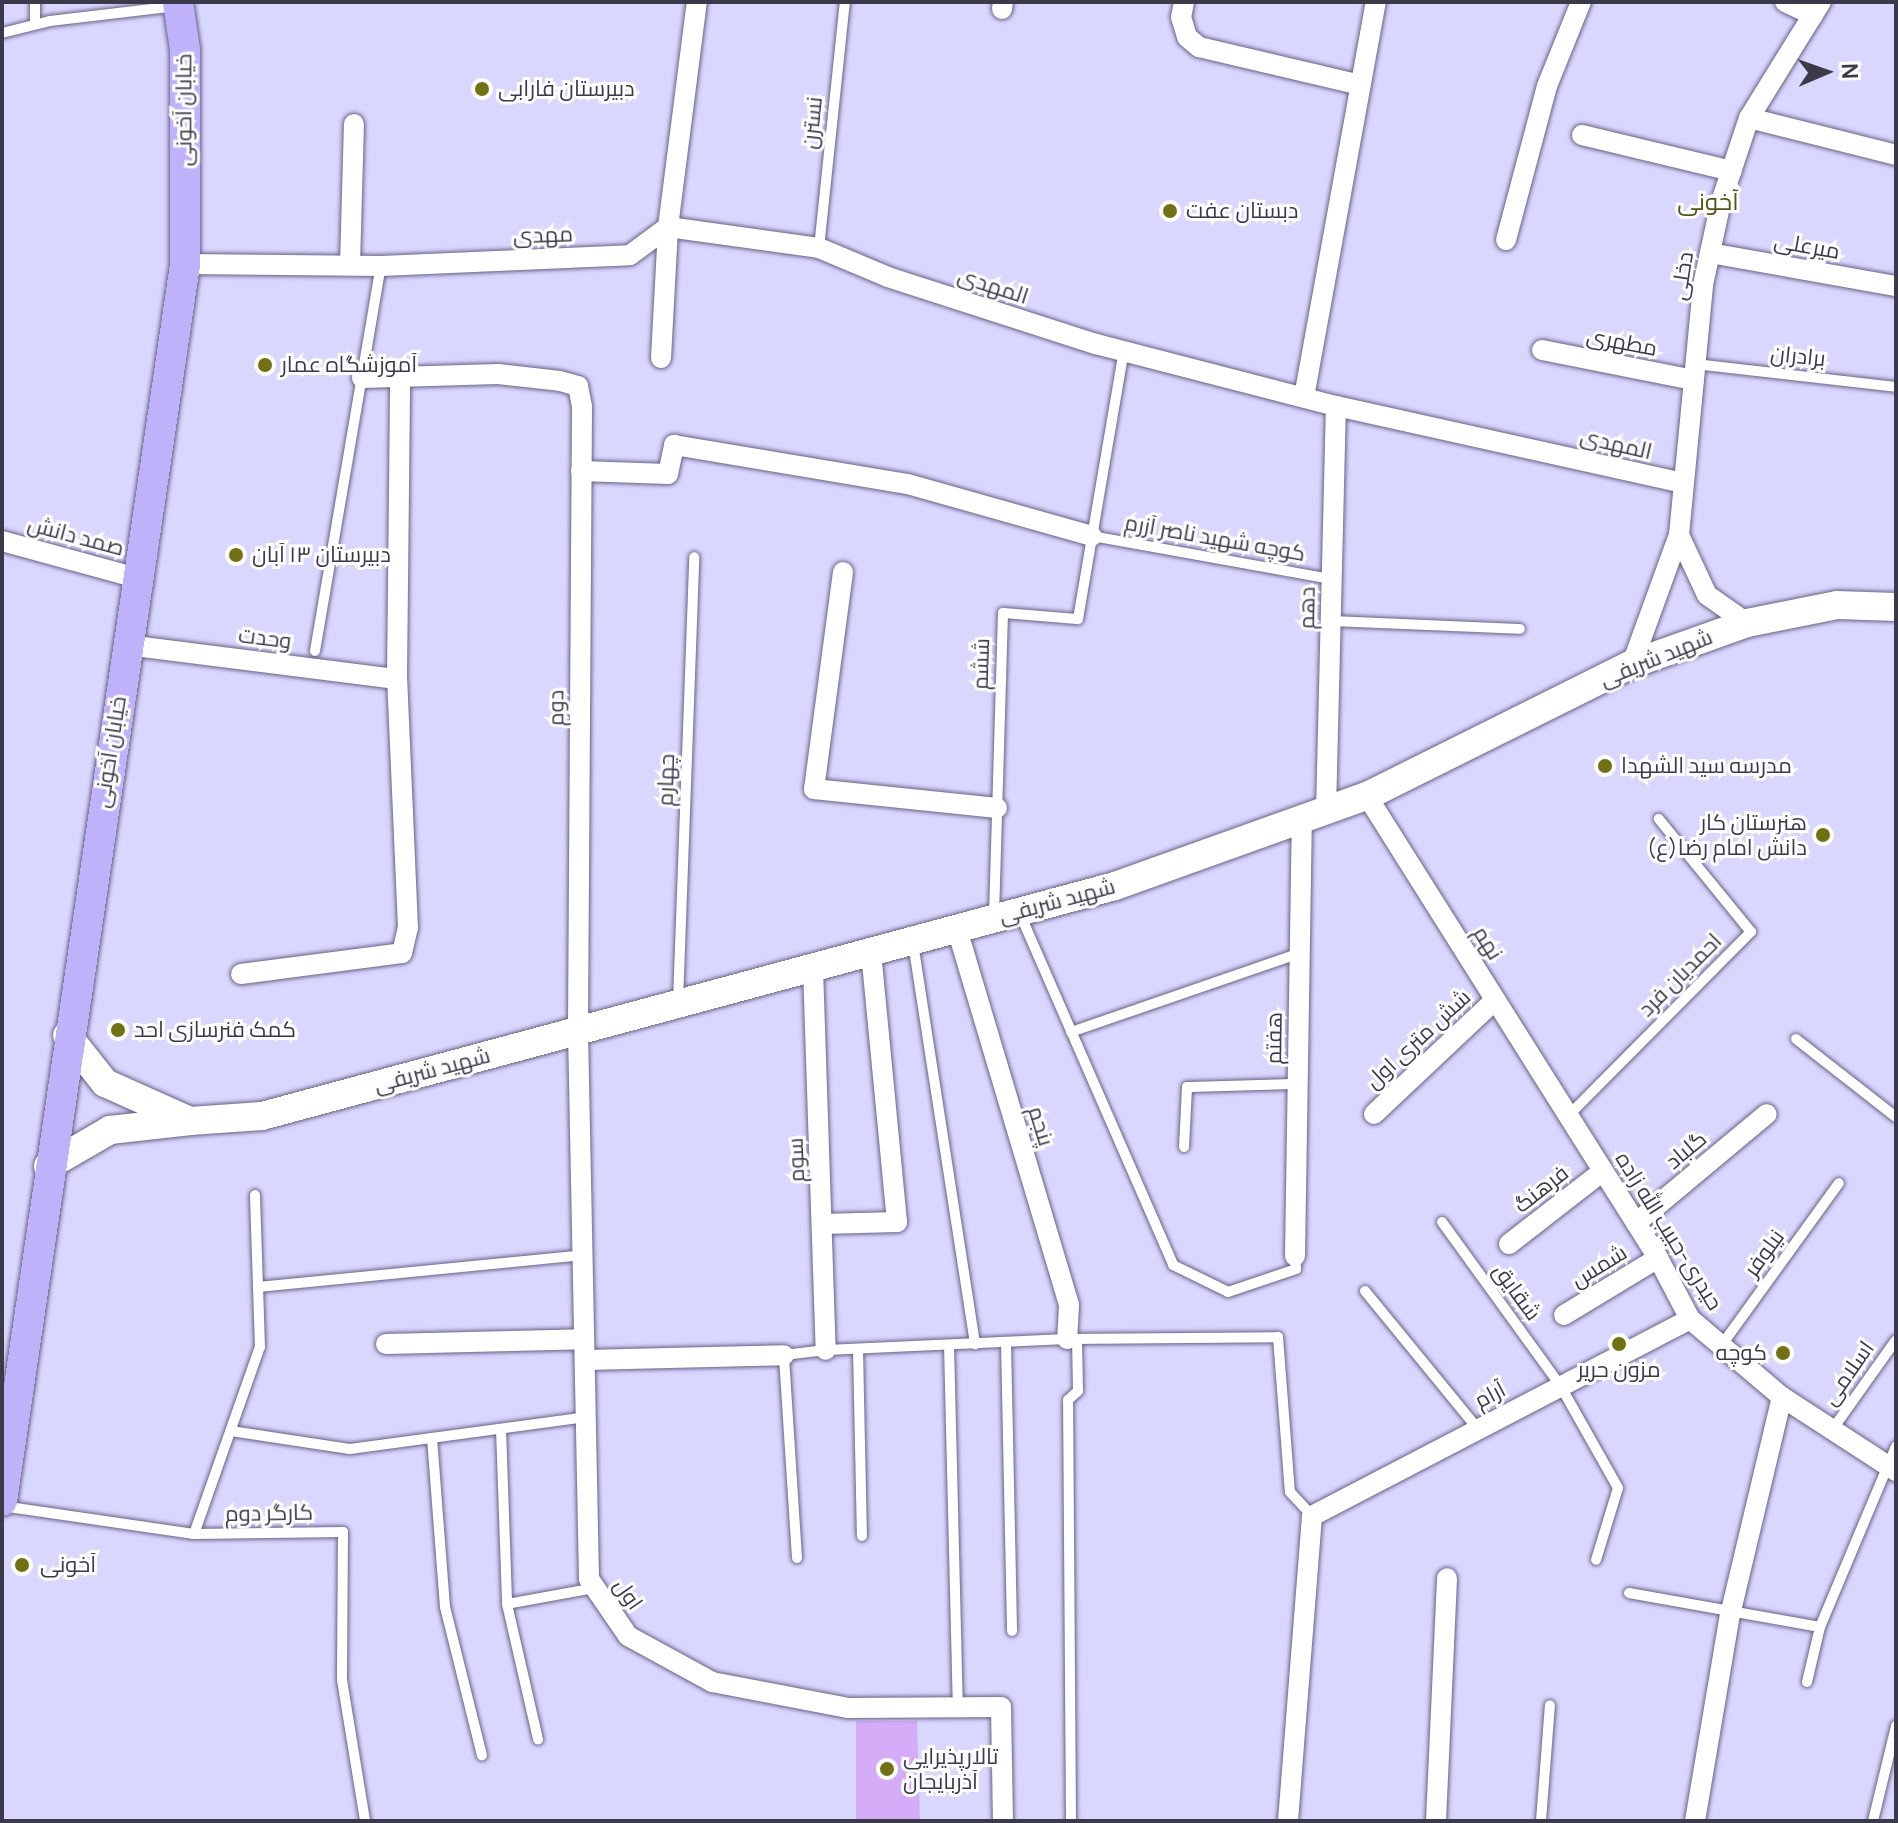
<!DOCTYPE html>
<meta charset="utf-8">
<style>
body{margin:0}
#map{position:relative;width:1898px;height:1823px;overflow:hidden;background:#dad7ff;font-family:Manrope,Cairo,sans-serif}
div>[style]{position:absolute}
.building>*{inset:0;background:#d5acf8}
.roads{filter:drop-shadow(0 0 2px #676386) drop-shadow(0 0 2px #676386)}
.service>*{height:10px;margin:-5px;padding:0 5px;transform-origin:5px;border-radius:5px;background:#fff}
.minor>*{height:20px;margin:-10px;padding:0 10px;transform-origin:10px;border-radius:10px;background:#fff}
.secondary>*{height:28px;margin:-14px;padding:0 14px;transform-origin:14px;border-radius:14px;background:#fff}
.primary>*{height:30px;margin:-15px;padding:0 15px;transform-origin:15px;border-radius:15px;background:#bfb2fb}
.dots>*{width:22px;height:22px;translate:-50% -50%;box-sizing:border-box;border:4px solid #fdfdfd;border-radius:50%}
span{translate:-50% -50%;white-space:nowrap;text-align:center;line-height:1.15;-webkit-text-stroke:6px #fdfdfd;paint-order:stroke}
.poi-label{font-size:22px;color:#3b3a4a}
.left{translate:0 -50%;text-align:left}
.right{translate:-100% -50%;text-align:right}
.street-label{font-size:22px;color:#3b3a4a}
.neighbourhood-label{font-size:24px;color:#545418}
.frame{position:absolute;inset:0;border:4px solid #3b3a4a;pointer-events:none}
.north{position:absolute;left:1786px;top:32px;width:80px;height:80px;-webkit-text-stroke:6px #fdfdfd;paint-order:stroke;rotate:88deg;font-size:22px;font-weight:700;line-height:32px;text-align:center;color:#3b3a4a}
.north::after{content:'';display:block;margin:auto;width:28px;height:36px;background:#3b3a4a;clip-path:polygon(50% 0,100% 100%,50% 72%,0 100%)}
</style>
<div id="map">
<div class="building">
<div style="clip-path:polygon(856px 1721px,917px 1721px,920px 1821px,856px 1821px)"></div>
</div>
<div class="roads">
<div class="service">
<div style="left:35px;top:24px;width:22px;rotate:-90deg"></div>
<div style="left:2px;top:33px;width:49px;rotate:-14deg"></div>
<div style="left:50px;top:21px;width:128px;rotate:-6.7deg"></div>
<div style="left:819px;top:248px;width:247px;rotate:-84deg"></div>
<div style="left:1695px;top:364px;width:202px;rotate:6.5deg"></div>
<div style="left:1092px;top:536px;width:244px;rotate:10.2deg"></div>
<div style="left:1331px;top:621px;width:189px;rotate:2.4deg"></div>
<div style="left:315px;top:651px;width:391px;rotate:-80.3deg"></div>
<div style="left:1020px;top:914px;width:383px;rotate:66.4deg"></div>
<div style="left:1173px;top:1265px;width:61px;rotate:26.1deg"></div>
<div style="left:1228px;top:1292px;width:72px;rotate:-18.7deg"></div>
<div style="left:1296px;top:1269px;width:13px;rotate:-94deg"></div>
<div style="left:994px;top:916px;width:303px;rotate:-88.3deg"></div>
<div style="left:1003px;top:613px;width:75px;rotate:4.6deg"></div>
<div style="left:1078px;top:619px;width:272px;rotate:-80.3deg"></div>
<div style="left:913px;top:943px;width:406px;rotate:81.2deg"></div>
<div style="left:678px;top:1002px;width:445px;rotate:-87.9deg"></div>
<div style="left:1071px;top:1032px;width:242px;rotate:-19deg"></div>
<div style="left:1796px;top:1039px;width:127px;rotate:38deg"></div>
<div style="left:1568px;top:1116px;width:260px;rotate:-45.2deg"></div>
<div style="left:1751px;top:932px;width:146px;rotate:-129.2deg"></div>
<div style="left:1184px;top:1147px;width:60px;rotate:-87.1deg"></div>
<div style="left:1187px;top:1087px;width:110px;rotate:-1.6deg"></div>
<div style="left:1442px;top:1222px;width:201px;rotate:54.1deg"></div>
<div style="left:1560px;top:1385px;width:118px;rotate:60.6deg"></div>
<div style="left:1618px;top:1488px;width:75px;rotate:107deg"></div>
<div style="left:258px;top:1287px;width:327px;rotate:-5.6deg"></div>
<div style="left:1365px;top:1291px;width:178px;rotate:50.7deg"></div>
<div style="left:1006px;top:1342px;width:289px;rotate:88.8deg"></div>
<div style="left:949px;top:1345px;width:363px;rotate:88.6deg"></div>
<div style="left:1721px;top:1346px;width:201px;rotate:-54.1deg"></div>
<div style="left:858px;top:1349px;width:187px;rotate:88.8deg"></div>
<div style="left:501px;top:1429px;width:175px;rotate:88deg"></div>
<div style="left:507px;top:1604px;width:139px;rotate:77.1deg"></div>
<div style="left:1832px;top:1430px;width:110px;rotate:-54.6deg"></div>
<div style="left:231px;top:1431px;width:120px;rotate:8.6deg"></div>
<div style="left:350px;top:1449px;width:238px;rotate:-7.7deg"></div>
<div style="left:432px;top:1438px;width:169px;rotate:85.6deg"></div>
<div style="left:445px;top:1607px;width:153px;rotate:76deg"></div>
<div style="left:2px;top:1506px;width:194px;rotate:8.3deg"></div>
<div style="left:194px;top:1534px;width:149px;rotate:-0.8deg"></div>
<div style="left:343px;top:1532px;width:148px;rotate:90.4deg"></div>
<div style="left:342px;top:1680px;width:143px;rotate:80.7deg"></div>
<div style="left:194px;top:1534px;width:198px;rotate:-70.6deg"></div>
<div style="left:260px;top:1347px;width:152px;rotate:-91.9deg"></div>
<div style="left:797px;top:1558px;width:203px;rotate:-93.7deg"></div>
<div style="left:784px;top:1355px;width:42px;rotate:-6.8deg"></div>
<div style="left:826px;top:1350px;width:241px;rotate:-2.6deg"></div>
<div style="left:1067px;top:1339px;width:211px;rotate:-0.5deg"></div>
<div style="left:1278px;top:1337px;width:155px;rotate:85.6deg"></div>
<div style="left:1290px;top:1492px;width:33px;rotate:47deg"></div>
<div style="left:1629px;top:1593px;width:194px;rotate:10.1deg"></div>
<div style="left:507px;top:1604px;width:89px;rotate:-10.3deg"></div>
<div style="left:1807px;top:1682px;width:57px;rotate:-76.7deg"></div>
<div style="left:1820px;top:1627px;width:196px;rotate:-67.2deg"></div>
<div style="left:1071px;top:1821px;width:421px;rotate:-90.4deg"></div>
<div style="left:1068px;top:1400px;width:13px;rotate:-42deg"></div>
<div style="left:1078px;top:1391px;width:52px;rotate:-91.1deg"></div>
<div style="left:1541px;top:1821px;width:116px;rotate:-85.6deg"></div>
<div style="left:1873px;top:1821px;width:98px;rotate:-76.4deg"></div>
</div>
<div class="minor">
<div style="left:1184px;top:2px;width:15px;rotate:101deg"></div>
<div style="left:1181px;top:17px;width:21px;rotate:73deg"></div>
<div style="left:1187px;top:37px;width:16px;rotate:40deg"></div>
<div style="left:1199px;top:47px;width:166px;rotate:13.2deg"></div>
<div style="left:1785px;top:2px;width:31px;rotate:25deg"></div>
<div style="left:1002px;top:9px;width:7px;rotate:-82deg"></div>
<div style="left:1749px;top:118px;width:152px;rotate:14.1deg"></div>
<div style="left:1582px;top:135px;width:154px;rotate:13.5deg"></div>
<div style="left:668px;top:227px;width:152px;rotate:7.9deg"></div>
<div style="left:819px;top:248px;width:75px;rotate:22.8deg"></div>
<div style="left:888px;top:277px;width:219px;rotate:17.9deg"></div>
<div style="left:1096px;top:344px;width:248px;rotate:14.5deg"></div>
<div style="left:1336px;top:406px;width:356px;rotate:12.5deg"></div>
<div style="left:1506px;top:240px;width:159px;rotate:-75.1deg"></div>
<div style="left:1547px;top:86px;width:91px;rotate:-68deg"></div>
<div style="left:1710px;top:253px;width:189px;rotate:10.1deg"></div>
<div style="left:185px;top:264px;width:196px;rotate:0.6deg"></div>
<div style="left:381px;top:266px;width:249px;rotate:-2.5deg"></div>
<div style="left:630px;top:255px;width:47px;rotate:-36.4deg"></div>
<div style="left:350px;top:265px;width:141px;rotate:-88.4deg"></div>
<div style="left:1542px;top:350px;width:155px;rotate:11.2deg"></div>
<div style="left:661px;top:358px;width:131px;rotate:-86.9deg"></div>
<div style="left:668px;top:227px;width:227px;rotate:-82.7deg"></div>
<div style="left:362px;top:378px;width:136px;rotate:-1.7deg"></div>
<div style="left:498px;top:374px;width:62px;rotate:6.4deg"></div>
<div style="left:560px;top:381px;width:19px;rotate:16deg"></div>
<div style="left:578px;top:386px;width:21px;rotate:79deg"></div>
<div style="left:582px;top:407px;width:624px;rotate:90.37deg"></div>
<div style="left:578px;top:1031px;width:548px;rotate:88.85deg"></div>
<div style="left:589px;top:1579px;width:69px;rotate:55.6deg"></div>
<div style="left:628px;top:1636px;width:96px;rotate:28.7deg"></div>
<div style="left:712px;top:1682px;width:138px;rotate:10.8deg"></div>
<div style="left:848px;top:1708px;width:153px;rotate:-0.4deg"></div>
<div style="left:1001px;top:1707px;width:114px;rotate:89deg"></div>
<div style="left:1304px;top:397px;width:402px;rotate:-79.7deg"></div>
<div style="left:581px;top:471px;width:87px;rotate:2deg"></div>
<div style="left:668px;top:474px;width:30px;rotate:-78deg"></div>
<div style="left:674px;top:445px;width:237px;rotate:9.5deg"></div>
<div style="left:908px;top:484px;width:191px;rotate:15.8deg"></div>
<div style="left:1679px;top:535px;width:66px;rotate:65deg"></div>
<div style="left:1707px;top:595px;width:49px;rotate:35deg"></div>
<div style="left:2px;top:541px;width:140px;rotate:15.3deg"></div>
<div style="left:843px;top:572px;width:219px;rotate:97.6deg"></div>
<div style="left:814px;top:789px;width:184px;rotate:5.9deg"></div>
<div style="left:127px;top:645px;width:272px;rotate:7.2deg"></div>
<div style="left:1632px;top:664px;width:137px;rotate:-70deg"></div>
<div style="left:1679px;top:535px;width:251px;rotate:-84.5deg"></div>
<div style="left:1703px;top:285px;width:85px;rotate:-77.8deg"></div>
<div style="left:1721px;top:202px;width:89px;rotate:-71.6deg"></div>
<div style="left:1749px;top:118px;width:137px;rotate:-58.2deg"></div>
<div style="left:1367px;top:796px;width:546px;rotate:57.79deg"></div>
<div style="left:1658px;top:1258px;width:69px;rotate:62.3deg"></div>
<div style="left:1690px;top:1319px;width:121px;rotate:40.3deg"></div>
<div style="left:1782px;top:1397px;width:136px;rotate:33deg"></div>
<div style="left:1326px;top:812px;width:406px;rotate:-88.6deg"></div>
<div style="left:957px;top:929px;width:392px;rotate:73.4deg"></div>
<div style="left:1069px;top:1305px;width:34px;rotate:93deg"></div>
<div style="left:813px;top:968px;width:382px;rotate:88.1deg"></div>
<div style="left:241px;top:974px;width:162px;rotate:-7.4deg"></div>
<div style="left:402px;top:953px;width:26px;rotate:-77deg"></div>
<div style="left:408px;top:928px;width:249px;rotate:-92.5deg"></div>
<div style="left:397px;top:679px;width:303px;rotate:-89.4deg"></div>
<div style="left:1374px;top:1114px;width:166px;rotate:-43.3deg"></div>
<div style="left:1636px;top:1223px;width:170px;rotate:-39.8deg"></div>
<div style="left:822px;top:1224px;width:75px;rotate:-1.5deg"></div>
<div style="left:897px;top:1222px;width:271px;rotate:-95.5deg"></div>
<div style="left:1509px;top:1244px;width:119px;rotate:-37.8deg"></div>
<div style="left:1295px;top:1256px;width:435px;rotate:-89.1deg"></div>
<div style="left:1564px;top:1315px;width:110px;rotate:-31.2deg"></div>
<div style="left:386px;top:1344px;width:198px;rotate:-1.4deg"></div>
<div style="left:585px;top:1360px;width:199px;rotate:-1.4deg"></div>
<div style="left:1288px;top:1821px;width:306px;rotate:-85.5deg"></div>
<div style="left:1312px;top:1516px;width:426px;rotate:-27.5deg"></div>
<div style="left:1436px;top:1821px;width:243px;rotate:-87.4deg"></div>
<div style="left:1695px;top:1821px;width:209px;rotate:-80.4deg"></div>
<div style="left:1730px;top:1615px;width:224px;rotate:-76.6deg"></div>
</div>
<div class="secondary">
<div style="left:190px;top:1121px;width:72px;rotate:-4deg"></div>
<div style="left:262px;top:1116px;width:883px;rotate:-15.09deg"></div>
<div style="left:1115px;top:886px;width:268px;rotate:-19.7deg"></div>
<div style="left:1367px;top:796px;width:296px;rotate:-26.5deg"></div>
<div style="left:1632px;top:664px;width:122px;rotate:-19.6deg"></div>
<div style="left:1747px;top:623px;width:92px;rotate:-11.3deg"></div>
<div style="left:1837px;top:605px;width:59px;rotate:1.9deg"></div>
<div style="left:48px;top:1166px;width:72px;rotate:-30.1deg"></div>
<div style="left:110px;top:1130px;width:81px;rotate:-6.4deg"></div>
<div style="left:190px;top:1121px;width:93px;rotate:-155.9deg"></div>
<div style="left:105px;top:1083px;width:61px;rotate:-128.4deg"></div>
</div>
<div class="primary">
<div style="left:2px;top:1501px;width:1250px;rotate:-81.58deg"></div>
<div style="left:185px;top:264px;width:214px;rotate:-90deg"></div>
<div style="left:185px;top:50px;width:49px;rotate:-98.3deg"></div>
</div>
</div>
<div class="dots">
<div style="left:482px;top:89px;background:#717012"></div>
<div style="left:1170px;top:211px;background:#717012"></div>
<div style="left:265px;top:365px;background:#717012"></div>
<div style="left:236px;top:555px;background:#717012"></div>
<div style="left:1605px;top:766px;background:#717012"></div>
<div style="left:1823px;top:835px;background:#717012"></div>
<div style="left:118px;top:1030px;background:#717012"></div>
<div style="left:1619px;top:1344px;background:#717012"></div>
<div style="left:1783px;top:1353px;background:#717012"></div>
<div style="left:22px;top:1565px;background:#717012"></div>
<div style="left:887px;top:1769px;background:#717012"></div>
</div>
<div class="poi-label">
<span class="left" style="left:498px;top:89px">دبیرستان فارابی</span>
<span class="left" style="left:1186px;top:211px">دبستان عفت</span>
<span class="left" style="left:281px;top:365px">آموزشگاه عمار</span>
<span class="left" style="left:252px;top:555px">دبیرستان ۱۳ آبان</span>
<span class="left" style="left:1621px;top:766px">مدرسه سید الشهدا</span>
<span class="right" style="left:1807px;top:835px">هنرستان کار<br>دانش امام رضا(ع)</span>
<span class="left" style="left:134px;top:1030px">کمک فنرسازی احد</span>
<span class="right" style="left:1767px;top:1353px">کوچه</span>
<span style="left:1619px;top:1370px">مزون حریر</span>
<span class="left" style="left:40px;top:1565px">آخونی</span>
<span class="left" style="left:903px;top:1769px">تالارپذیرایی<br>آذربایجان</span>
</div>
<div class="street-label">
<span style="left:184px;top:110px;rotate:-90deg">خیابان آخونی</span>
<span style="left:812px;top:123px;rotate:-84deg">نسترن</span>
<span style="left:543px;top:235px;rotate:-2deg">مهدی</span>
<span style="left:1807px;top:246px;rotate:10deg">میرعلی</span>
<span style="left:1682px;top:276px;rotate:-81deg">دخلی</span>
<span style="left:993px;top:286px;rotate:18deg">المهدی</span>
<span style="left:1622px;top:342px;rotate:11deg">مطهری</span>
<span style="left:1798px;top:356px;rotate:6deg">برادران</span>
<span style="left:1616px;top:444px;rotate:13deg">المهدی</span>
<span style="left:76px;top:536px;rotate:15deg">صمد دانش</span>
<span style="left:1215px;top:538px;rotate:10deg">کوچه شهید ناصر آزرم</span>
<span style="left:1307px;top:608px;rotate:-89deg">دهم</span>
<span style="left:265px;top:638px;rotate:7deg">وحدت</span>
<span style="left:1656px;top:658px;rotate:-22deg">شهید شریفی</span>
<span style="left:981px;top:664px;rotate:-88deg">ششم</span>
<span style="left:556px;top:708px;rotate:-90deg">دوم</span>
<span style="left:110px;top:752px;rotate:-81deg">خیابان آخونی</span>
<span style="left:666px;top:780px;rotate:-88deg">چهارم</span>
<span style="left:1057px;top:901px;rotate:-15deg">شهید شریفی</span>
<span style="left:1488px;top:943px;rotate:58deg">نهم</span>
<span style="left:1680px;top:975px;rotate:-45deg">احمدیان فرد</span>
<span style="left:1274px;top:1038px;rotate:-89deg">هفتم</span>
<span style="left:1418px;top:1039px;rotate:-43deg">شش متری اول</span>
<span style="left:432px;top:1070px;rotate:-15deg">شهید شریفی</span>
<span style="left:1041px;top:1126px;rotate:73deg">پنجم</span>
<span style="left:1686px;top:1150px;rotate:-40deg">گلباد</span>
<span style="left:796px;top:1160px;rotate:-92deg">سوم</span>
<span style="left:1541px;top:1189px;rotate:-38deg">فرهنگ</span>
<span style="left:1669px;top:1231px;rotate:58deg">حیدری-حبیب الله زاده</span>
<span style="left:1764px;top:1253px;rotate:-54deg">نیلوفر</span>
<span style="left:1599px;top:1266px;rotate:-31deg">شمس</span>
<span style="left:1517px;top:1292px;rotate:54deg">شقایق</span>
<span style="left:1848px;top:1373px;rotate:-55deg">اسلامی</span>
<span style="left:1490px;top:1395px;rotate:-28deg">آرام</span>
<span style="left:269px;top:1513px;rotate:-1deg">کارگر دوم</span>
<span style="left:628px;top:1594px;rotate:55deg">اول</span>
</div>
<div class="neighbourhood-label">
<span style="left:1708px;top:201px">آخونی</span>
</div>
<div class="frame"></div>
<div class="north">N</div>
</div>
